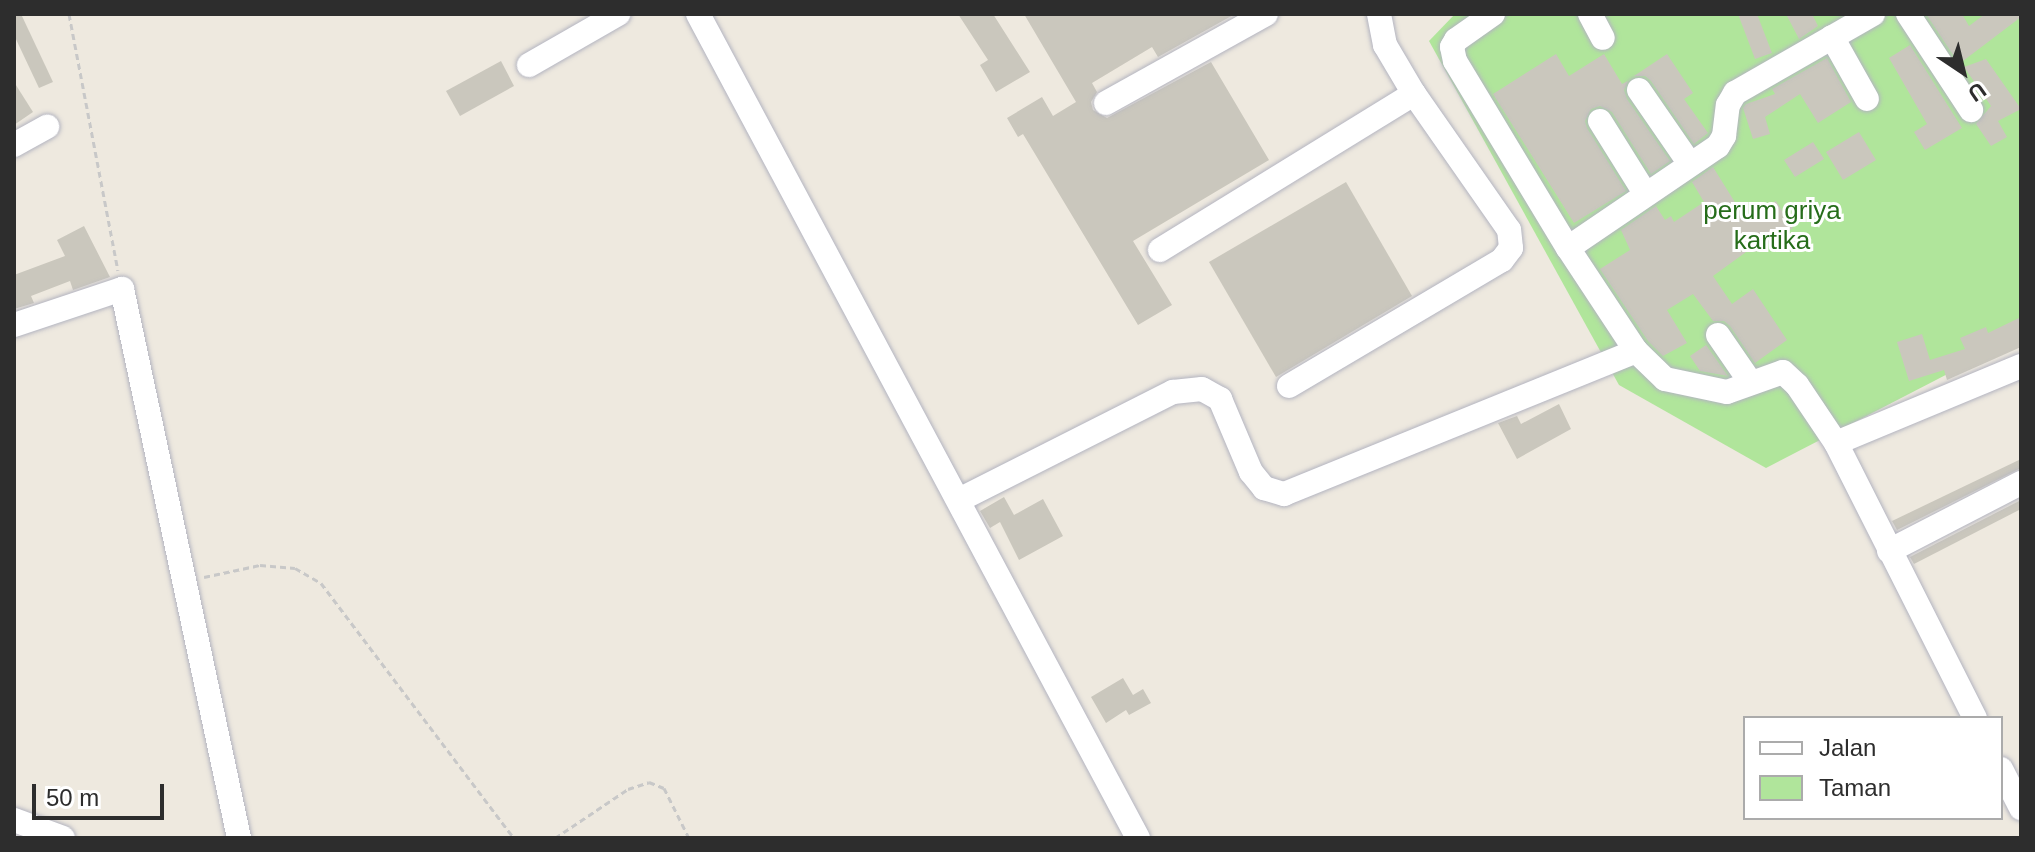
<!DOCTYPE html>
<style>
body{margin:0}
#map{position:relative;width:2035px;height:852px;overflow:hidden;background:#eee9df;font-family:Arial,sans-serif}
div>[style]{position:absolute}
.green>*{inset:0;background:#b0e59b}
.building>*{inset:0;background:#cac7bd}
.path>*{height:3px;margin-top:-1.5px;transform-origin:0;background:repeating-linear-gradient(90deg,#c8c8c8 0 6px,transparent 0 10px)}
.roads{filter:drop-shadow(0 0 2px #b3b4c0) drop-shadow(0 0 2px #b3b4c0)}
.minor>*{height:24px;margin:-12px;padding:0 12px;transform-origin:12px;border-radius:12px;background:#fff}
span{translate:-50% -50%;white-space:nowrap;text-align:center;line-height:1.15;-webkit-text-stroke:6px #fff;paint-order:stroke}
.park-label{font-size:26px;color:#266d1a}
.frame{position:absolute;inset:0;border:16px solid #2d2d2d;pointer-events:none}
.legend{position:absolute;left:1743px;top:716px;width:260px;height:104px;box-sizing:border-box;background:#fff;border:2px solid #ababab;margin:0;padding:10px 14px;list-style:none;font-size:24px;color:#2d2d2d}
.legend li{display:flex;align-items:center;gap:16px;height:40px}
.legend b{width:40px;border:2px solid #ababab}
.north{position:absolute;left:1923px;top:32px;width:80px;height:80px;-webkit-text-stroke:6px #fff;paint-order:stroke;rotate:145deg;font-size:22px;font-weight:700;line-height:32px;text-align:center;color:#2d2d2d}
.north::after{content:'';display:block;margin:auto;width:28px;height:36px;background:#2d2d2d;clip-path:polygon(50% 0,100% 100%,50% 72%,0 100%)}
.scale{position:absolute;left:32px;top:784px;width:132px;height:36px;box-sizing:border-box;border:4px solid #2d2d2d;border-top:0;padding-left:10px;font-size:24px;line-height:28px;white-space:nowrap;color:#2d2d2d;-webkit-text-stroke:6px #fff;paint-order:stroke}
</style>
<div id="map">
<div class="green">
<div style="clip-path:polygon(1455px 14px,2021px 14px,2021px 336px,1766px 468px,1619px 385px,1429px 41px)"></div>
</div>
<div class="building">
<div style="clip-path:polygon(14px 14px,21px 14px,53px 82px,39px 88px,14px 35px)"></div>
<div style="clip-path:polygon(958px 14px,993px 14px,1030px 72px,996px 92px,980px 65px,988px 60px)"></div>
<div style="clip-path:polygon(1024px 14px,1235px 14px,1158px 57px,1152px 47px,1092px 83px,1097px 92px,1091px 102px,1093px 110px,1107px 118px,1211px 62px,1269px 160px,1133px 241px,1172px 305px,1138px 325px,1023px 134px,1018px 137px,1007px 118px,1042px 97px,1053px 116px,1076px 102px)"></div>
<div style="clip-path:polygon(1738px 14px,1757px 14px,1772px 53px,1755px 59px)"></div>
<div style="clip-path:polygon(1786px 14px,1812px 14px,1818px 26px,1799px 39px)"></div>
<div style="clip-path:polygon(1926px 14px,1962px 14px,1969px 26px,1985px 14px,2021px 14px,2021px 17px,1959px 64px)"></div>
<div style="clip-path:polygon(1910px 45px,1962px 128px,1925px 150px,1914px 132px,1927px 124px,1889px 58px)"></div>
<div style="clip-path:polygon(1556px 54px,1569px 76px,1604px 54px,1622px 84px,1628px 81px,1624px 90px,1627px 99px,1670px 161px,1651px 174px,1612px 112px,1600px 106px,1591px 109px,1585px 121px,1587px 128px,1626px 191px,1574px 223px,1493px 94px)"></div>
<div style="clip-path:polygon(1667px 54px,1693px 93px,1684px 99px,1708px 133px,1694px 144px,1651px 81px,1645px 76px,1634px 76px)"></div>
<div style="clip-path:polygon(1827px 58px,1851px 102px,1818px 123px,1800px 94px,1765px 117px,1770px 134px,1753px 139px,1743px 108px,1746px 104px,1775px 94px,1772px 89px)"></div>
<div style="clip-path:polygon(1986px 59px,2021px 109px,1998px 121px,2007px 137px,1991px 146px,1976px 124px,1991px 106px,1964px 67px)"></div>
<div style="clip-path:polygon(501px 61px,514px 86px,460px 116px,446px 91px)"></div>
<div style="clip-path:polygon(14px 82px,33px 112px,14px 125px)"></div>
<div style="clip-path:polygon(1859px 132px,1876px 160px,1843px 180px,1826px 152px)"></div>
<div style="clip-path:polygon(1813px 142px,1824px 159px,1795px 177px,1784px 160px)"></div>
<div style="clip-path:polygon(1713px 167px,1746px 220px,1776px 201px,1793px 228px,1755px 252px,1753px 247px,1713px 276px,1732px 304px,1753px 289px,1787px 340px,1755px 363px,1730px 326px,1724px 321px,1713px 321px,1693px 294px,1667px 310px,1687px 343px,1663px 356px,1648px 341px,1600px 269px,1630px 250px,1621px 230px,1656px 206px,1665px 220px,1671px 216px,1674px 222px,1704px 202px,1692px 182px)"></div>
<div style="clip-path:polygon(1346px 182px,1412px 296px,1276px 377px,1209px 262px)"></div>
<div style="clip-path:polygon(84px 226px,110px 277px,73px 290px,70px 281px,31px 296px,34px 303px,14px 309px,14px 275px,65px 256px,57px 240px)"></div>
<div style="clip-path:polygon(2021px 317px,2021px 347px,1947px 380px,1944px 370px,1909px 381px,1897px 342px,1922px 334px,1930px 360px,1965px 349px,1960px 338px,1986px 327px,1988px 333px)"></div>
<div style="clip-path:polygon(1706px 345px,1728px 376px,1700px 371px,1690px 356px)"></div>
<div style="clip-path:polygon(1559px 404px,1571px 429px,1517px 459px,1498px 423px,1517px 416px,1521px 424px)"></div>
<div style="clip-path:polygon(2021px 459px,2021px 468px,1897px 530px,1892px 521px)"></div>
<div style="clip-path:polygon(1004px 497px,1014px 515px,1043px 499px,1063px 536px,1019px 560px,1000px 522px,990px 528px,980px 511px)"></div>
<div style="clip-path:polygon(2021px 500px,2021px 509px,1914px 564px,1910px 557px)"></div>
<div style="clip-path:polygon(1123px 678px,1133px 695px,1143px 689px,1151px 703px,1129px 715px,1126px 710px,1106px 723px,1091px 697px)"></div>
</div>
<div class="path">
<div style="left:69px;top:14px;width:261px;rotate:79.2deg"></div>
<div style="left:204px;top:577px;width:57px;rotate:-12.1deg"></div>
<div style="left:260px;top:565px;width:35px;rotate:5deg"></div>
<div style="left:295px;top:568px;width:30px;rotate:30deg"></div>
<div style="left:321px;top:583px;width:320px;rotate:52.9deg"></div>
<div style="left:555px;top:838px;width:88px;rotate:-33.9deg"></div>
<div style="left:628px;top:789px;width:22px;rotate:-18deg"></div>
<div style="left:649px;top:782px;width:16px;rotate:22deg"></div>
<div style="left:664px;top:788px;width:56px;rotate:63.4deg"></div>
</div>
<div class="roads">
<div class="minor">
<div style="left:698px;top:14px;width:934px;rotate:61.9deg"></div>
<div style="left:1493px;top:14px;width:45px;rotate:144.9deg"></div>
<div style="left:1456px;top:40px;width:8px;rotate:120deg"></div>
<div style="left:1452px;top:47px;width:14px;rotate:78deg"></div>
<div style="left:1455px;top:61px;width:218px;rotate:58.9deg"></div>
<div style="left:1568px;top:248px;width:123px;rotate:56.6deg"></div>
<div style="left:1636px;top:351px;width:40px;rotate:44deg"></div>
<div style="left:1665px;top:379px;width:63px;rotate:11.8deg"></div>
<div style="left:1727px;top:392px;width:59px;rotate:-19.7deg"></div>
<div style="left:1783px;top:372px;width:19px;rotate:43deg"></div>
<div style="left:1797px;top:385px;width:70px;rotate:56.1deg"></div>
<div style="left:1836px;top:443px;width:200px;rotate:-22.6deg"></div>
<div style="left:1590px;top:14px;width:27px;rotate:62deg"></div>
<div style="left:1908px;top:14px;width:115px;rotate:56.7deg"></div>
<div style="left:1832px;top:37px;width:71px;rotate:60.6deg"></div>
<div style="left:529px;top:65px;width:103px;rotate:-29.8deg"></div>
<div style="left:1639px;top:90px;width:90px;rotate:55.4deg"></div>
<div style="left:1106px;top:103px;width:183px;rotate:-29.1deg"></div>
<div style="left:1600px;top:121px;width:85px;rotate:58deg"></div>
<div style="left:14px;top:145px;width:38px;rotate:-29deg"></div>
<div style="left:1568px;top:248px;width:181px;rotate:-34.2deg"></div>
<div style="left:1718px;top:146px;width:12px;rotate:-59deg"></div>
<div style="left:1724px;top:136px;width:31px;rotate:-83deg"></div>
<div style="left:1728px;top:105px;width:14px;rotate:-60deg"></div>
<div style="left:1735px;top:93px;width:159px;rotate:-29.8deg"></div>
<div style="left:1160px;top:250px;width:298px;rotate:-31.6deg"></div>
<div style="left:14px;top:325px;width:114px;rotate:-18.4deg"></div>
<div style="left:122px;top:289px;width:561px;rotate:77.97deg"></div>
<div style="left:1718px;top:335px;width:58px;rotate:55.5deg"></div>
<div style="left:1289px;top:386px;width:247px;rotate:-30.6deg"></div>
<div style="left:1502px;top:260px;width:15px;rotate:-53deg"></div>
<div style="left:1511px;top:248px;width:18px;rotate:-96deg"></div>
<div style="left:1509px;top:230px;width:166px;rotate:-124.9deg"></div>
<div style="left:1414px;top:94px;width:57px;rotate:-120.6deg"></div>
<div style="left:1385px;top:45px;width:32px;rotate:-101deg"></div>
<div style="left:1836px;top:443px;width:308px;rotate:63.2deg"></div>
<div style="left:959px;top:500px;width:240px;rotate:-26.8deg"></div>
<div style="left:1173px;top:392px;width:29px;rotate:-6deg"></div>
<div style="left:1202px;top:389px;width:21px;rotate:29deg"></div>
<div style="left:1220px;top:399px;width:79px;rotate:67deg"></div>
<div style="left:1251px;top:472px;width:21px;rotate:51deg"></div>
<div style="left:1264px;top:488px;width:21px;rotate:17deg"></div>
<div style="left:1284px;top:494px;width:380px;rotate:-22.1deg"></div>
<div style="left:1889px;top:551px;width:148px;rotate:-27.3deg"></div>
<div style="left:2001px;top:769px;width:44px;rotate:62.9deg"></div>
<div style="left:14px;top:820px;width:52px;rotate:20.2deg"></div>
</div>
</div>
<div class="park-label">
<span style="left:1772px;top:226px">perum griya<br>kartika</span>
</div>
<div class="frame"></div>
<ul class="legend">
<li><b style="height:10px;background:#fff"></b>Jalan</li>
<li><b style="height:22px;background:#b0e59b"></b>Taman</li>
</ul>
<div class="north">U</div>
<div class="scale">50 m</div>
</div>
